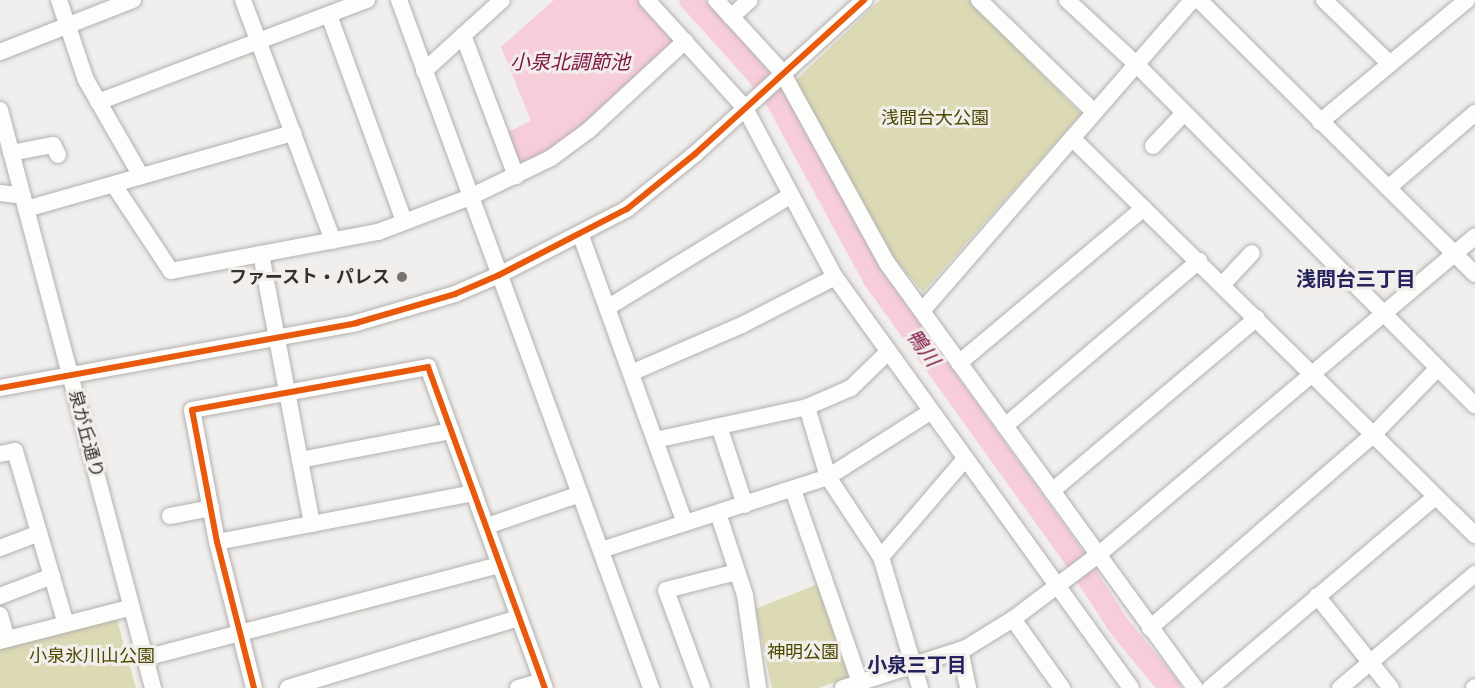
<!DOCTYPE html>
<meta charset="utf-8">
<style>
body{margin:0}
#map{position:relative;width:1475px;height:688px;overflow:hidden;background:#f1efed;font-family:"PT Sans","Noto Sans JP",sans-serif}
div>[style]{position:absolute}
.green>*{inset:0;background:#dcdab5}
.water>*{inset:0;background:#f6cdd8}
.river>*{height:22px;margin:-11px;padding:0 11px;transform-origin:11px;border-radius:11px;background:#f6cdd8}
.roads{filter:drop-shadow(0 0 2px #b2b0af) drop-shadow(0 0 2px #b2b0af)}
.minor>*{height:16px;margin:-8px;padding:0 8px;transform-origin:8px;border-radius:8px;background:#fdfdfc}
.cycleway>*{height:6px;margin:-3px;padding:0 3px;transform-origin:3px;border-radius:3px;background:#e8590c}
.dots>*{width:16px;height:16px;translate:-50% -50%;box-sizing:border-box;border:3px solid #f2eeec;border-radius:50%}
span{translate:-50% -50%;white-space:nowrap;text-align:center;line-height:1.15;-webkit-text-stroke:6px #f2eeec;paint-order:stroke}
.park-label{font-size:18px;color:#4c4900}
.poi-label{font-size:18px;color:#323130;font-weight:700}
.right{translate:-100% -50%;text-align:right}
.street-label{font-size:18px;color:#323130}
.water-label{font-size:20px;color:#801645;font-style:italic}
.neighbourhood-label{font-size:20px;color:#25235d;font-weight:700}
</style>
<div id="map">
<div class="green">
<div style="clip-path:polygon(880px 0,969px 0,1081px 114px,923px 292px,891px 255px,796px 80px)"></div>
<div style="clip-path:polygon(818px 584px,850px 677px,818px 688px,772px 688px,755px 609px)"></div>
<div style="clip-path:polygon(113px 617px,117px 620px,136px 688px,0 688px,0 647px)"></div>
</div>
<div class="water">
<div style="clip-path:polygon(554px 0,641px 0,674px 34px,675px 44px,575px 134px,528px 164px,516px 159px,506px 133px,531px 121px,501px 47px)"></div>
</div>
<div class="river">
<div style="left:690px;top:0;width:97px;rotate:47.9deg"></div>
<div style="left:755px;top:72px;width:39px;rotate:53deg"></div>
<div style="left:778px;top:103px;width:200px;rotate:61.4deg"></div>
<div style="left:874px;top:279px;width:342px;rotate:54.3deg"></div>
<div style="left:1074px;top:557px;width:82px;rotate:56.9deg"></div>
<div style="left:1119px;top:626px;width:80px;rotate:50.6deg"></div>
</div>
<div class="roads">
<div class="minor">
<div style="left:59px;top:0;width:84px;rotate:71.4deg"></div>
<div style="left:86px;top:80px;width:111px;rotate:60.2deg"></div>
<div style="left:243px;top:0;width:257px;rotate:69.5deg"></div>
<div style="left:399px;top:0;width:733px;rotate:69.88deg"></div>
<div style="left:647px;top:0;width:146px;rotate:47.8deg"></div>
<div style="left:745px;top:108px;width:191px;rotate:62deg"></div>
<div style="left:835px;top:277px;width:506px;rotate:54.24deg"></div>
<div style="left:716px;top:0;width:98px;rotate:47.5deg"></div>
<div style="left:782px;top:72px;width:218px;rotate:61.2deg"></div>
<div style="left:887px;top:263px;width:525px;rotate:54.07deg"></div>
<div style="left:979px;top:0;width:161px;rotate:44.2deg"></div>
<div style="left:1067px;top:0;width:94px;rotate:42.8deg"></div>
<div style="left:1136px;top:64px;width:481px;rotate:45.2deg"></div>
<div style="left:1199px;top:0;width:389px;rotate:44.8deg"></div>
<div style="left:1324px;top:0;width:92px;rotate:44.1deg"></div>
<div style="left:329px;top:15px;width:219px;rotate:70deg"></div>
<div style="left:731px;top:17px;width:25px;rotate:-42deg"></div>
<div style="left:463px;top:35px;width:151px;rotate:69.4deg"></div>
<div style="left:0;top:52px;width:143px;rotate:-21.4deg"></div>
<div style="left:424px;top:71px;width:105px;rotate:-42.3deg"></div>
<div style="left:98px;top:102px;width:288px;rotate:-20.8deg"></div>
<div style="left:0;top:110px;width:598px;rotate:75.17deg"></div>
<div style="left:1320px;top:122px;width:191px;rotate:-39.7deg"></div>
<div style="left:1072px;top:138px;width:566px;rotate:44.57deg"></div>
<div style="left:1153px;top:146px;width:45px;rotate:-46.8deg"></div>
<div style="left:11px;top:153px;width:43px;rotate:-10.8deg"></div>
<div style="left:53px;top:145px;width:11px;rotate:63deg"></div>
<div style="left:114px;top:185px;width:103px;rotate:56.5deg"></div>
<div style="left:171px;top:271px;width:211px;rotate:-10.7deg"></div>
<div style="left:378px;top:232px;width:98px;rotate:-20.8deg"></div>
<div style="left:470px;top:197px;width:90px;rotate:-25.7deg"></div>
<div style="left:551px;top:158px;width:47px;rotate:-36.4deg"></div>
<div style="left:589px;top:130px;width:131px;rotate:-42.8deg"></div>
<div style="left:1388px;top:188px;width:115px;rotate:-40.8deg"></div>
<div style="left:0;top:193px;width:23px;rotate:7deg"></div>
<div style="left:26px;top:209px;width:278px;rotate:-15.9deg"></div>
<div style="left:581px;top:236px;width:305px;rotate:70.1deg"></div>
<div style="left:261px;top:254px;width:275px;rotate:79.3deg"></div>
<div style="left:1223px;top:284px;width:42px;rotate:-46.9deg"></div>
<div style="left:607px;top:308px;width:215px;rotate:-31.5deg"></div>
<div style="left:922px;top:311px;width:412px;rotate:-49deg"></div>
<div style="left:959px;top:363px;width:241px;rotate:-40deg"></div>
<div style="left:631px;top:373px;width:121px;rotate:-23.4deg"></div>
<div style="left:742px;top:325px;width:105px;rotate:-27.3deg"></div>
<div style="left:0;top:388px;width:362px;rotate:-10.3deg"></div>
<div style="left:356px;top:323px;width:103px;rotate:-16.3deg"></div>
<div style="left:455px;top:294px;width:48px;rotate:-23.4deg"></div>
<div style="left:499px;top:275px;width:144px;rotate:-27.3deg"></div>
<div style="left:627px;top:209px;width:87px;rotate:-39deg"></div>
<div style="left:695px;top:154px;width:229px;rotate:-42.3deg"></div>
<div style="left:807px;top:407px;width:73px;rotate:73.3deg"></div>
<div style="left:828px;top:477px;width:96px;rotate:56.5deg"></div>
<div style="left:881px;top:557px;width:137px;rotate:73.4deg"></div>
<div style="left:719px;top:426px;width:83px;rotate:71.8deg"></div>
<div style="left:1005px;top:426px;width:255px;rotate:-40.4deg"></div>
<div style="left:655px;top:440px;width:156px;rotate:-12.2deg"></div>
<div style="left:807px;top:407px;width:48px;rotate:-23.4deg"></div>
<div style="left:851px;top:388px;width:50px;rotate:-44.2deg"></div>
<div style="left:0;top:454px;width:15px;rotate:-11deg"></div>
<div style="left:15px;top:451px;width:180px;rotate:73.6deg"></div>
<div style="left:300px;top:460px;width:154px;rotate:-10.9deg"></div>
<div style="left:793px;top:490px;width:203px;rotate:70.8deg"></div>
<div style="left:1052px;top:491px;width:268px;rotate:-40.2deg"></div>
<div style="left:718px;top:513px;width:86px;rotate:71.8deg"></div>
<div style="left:745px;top:595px;width:94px;rotate:82deg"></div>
<div style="left:170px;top:516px;width:42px;rotate:-11deg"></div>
<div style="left:487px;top:526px;width:98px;rotate:-19deg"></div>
<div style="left:217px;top:542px;width:262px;rotate:-10.8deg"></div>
<div style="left:0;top:548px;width:42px;rotate:-21deg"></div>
<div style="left:601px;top:550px;width:238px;rotate:-17.8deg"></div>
<div style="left:828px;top:477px;width:121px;rotate:-32.5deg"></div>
<div style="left:881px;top:557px;width:128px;rotate:-49.4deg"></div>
<div style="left:0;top:596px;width:56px;rotate:-21deg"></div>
<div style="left:1317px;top:596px;width:118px;rotate:51.2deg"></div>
<div style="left:0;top:615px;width:25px;rotate:74deg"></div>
<div style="left:1013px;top:619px;width:85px;rotate:54.6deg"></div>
<div style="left:1150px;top:628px;width:295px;rotate:-40.9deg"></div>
<div style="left:1373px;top:435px;width:93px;rotate:-45.9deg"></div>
<div style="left:0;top:641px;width:136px;rotate:-14.4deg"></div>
<div style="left:960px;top:650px;width:39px;rotate:78deg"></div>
<div style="left:145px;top:658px;width:366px;rotate:-14.7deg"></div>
<div style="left:254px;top:688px;width:151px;rotate:-104.2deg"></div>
<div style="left:217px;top:542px;width:134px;rotate:-100.7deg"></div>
<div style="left:192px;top:410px;width:240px;rotate:-10.3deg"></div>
<div style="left:428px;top:367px;width:342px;rotate:70deg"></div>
<div style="left:288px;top:688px;width:240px;rotate:-16.9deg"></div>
<div style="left:518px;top:688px;width:25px;rotate:-16deg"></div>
<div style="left:702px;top:688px;width:104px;rotate:-110.2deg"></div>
<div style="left:666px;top:590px;width:73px;rotate:-14.2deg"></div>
<div style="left:843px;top:688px;width:129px;rotate:-18deg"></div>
<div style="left:966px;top:648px;width:55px;rotate:-31.7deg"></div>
<div style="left:1013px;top:619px;width:106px;rotate:-37deg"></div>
<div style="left:1098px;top:555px;width:494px;rotate:-40.2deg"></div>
<div style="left:1210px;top:688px;width:295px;rotate:-40.3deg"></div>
<div style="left:1340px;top:688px;width:177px;rotate:-40.2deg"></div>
<div style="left:1474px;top:688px;width:1px;rotate:-45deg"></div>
</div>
</div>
<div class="cycleway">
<div style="left:0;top:388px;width:362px;rotate:-10.3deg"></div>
<div style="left:356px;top:323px;width:103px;rotate:-16.3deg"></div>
<div style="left:455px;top:294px;width:48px;rotate:-23.4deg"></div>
<div style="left:499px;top:275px;width:144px;rotate:-27.3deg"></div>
<div style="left:627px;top:209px;width:87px;rotate:-39deg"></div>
<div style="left:695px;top:154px;width:229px;rotate:-42.3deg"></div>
<div style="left:254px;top:688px;width:151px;rotate:-104.2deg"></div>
<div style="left:217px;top:542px;width:134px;rotate:-100.7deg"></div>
<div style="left:192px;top:410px;width:240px;rotate:-10.3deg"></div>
<div style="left:428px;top:367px;width:342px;rotate:70deg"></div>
</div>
<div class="dots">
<div style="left:402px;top:277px;background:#757472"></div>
</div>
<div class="park-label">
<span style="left:935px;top:118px">浅間台大公園</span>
<span style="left:803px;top:652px">神明公園</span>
<span style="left:92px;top:656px">小泉氷川山公園</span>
</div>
<div class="poi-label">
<span class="right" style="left:390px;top:277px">ファースト・パレス</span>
</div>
<div class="street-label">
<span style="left:86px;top:434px;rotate:75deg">泉が丘通り</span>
</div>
<div class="water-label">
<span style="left:570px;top:62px">小泉北調節池</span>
<span style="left:923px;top:348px;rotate:54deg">鴨川</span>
</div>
<div class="neighbourhood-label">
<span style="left:1356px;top:279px">浅間台三丁目</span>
<span style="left:917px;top:665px">小泉三丁目</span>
</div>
</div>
